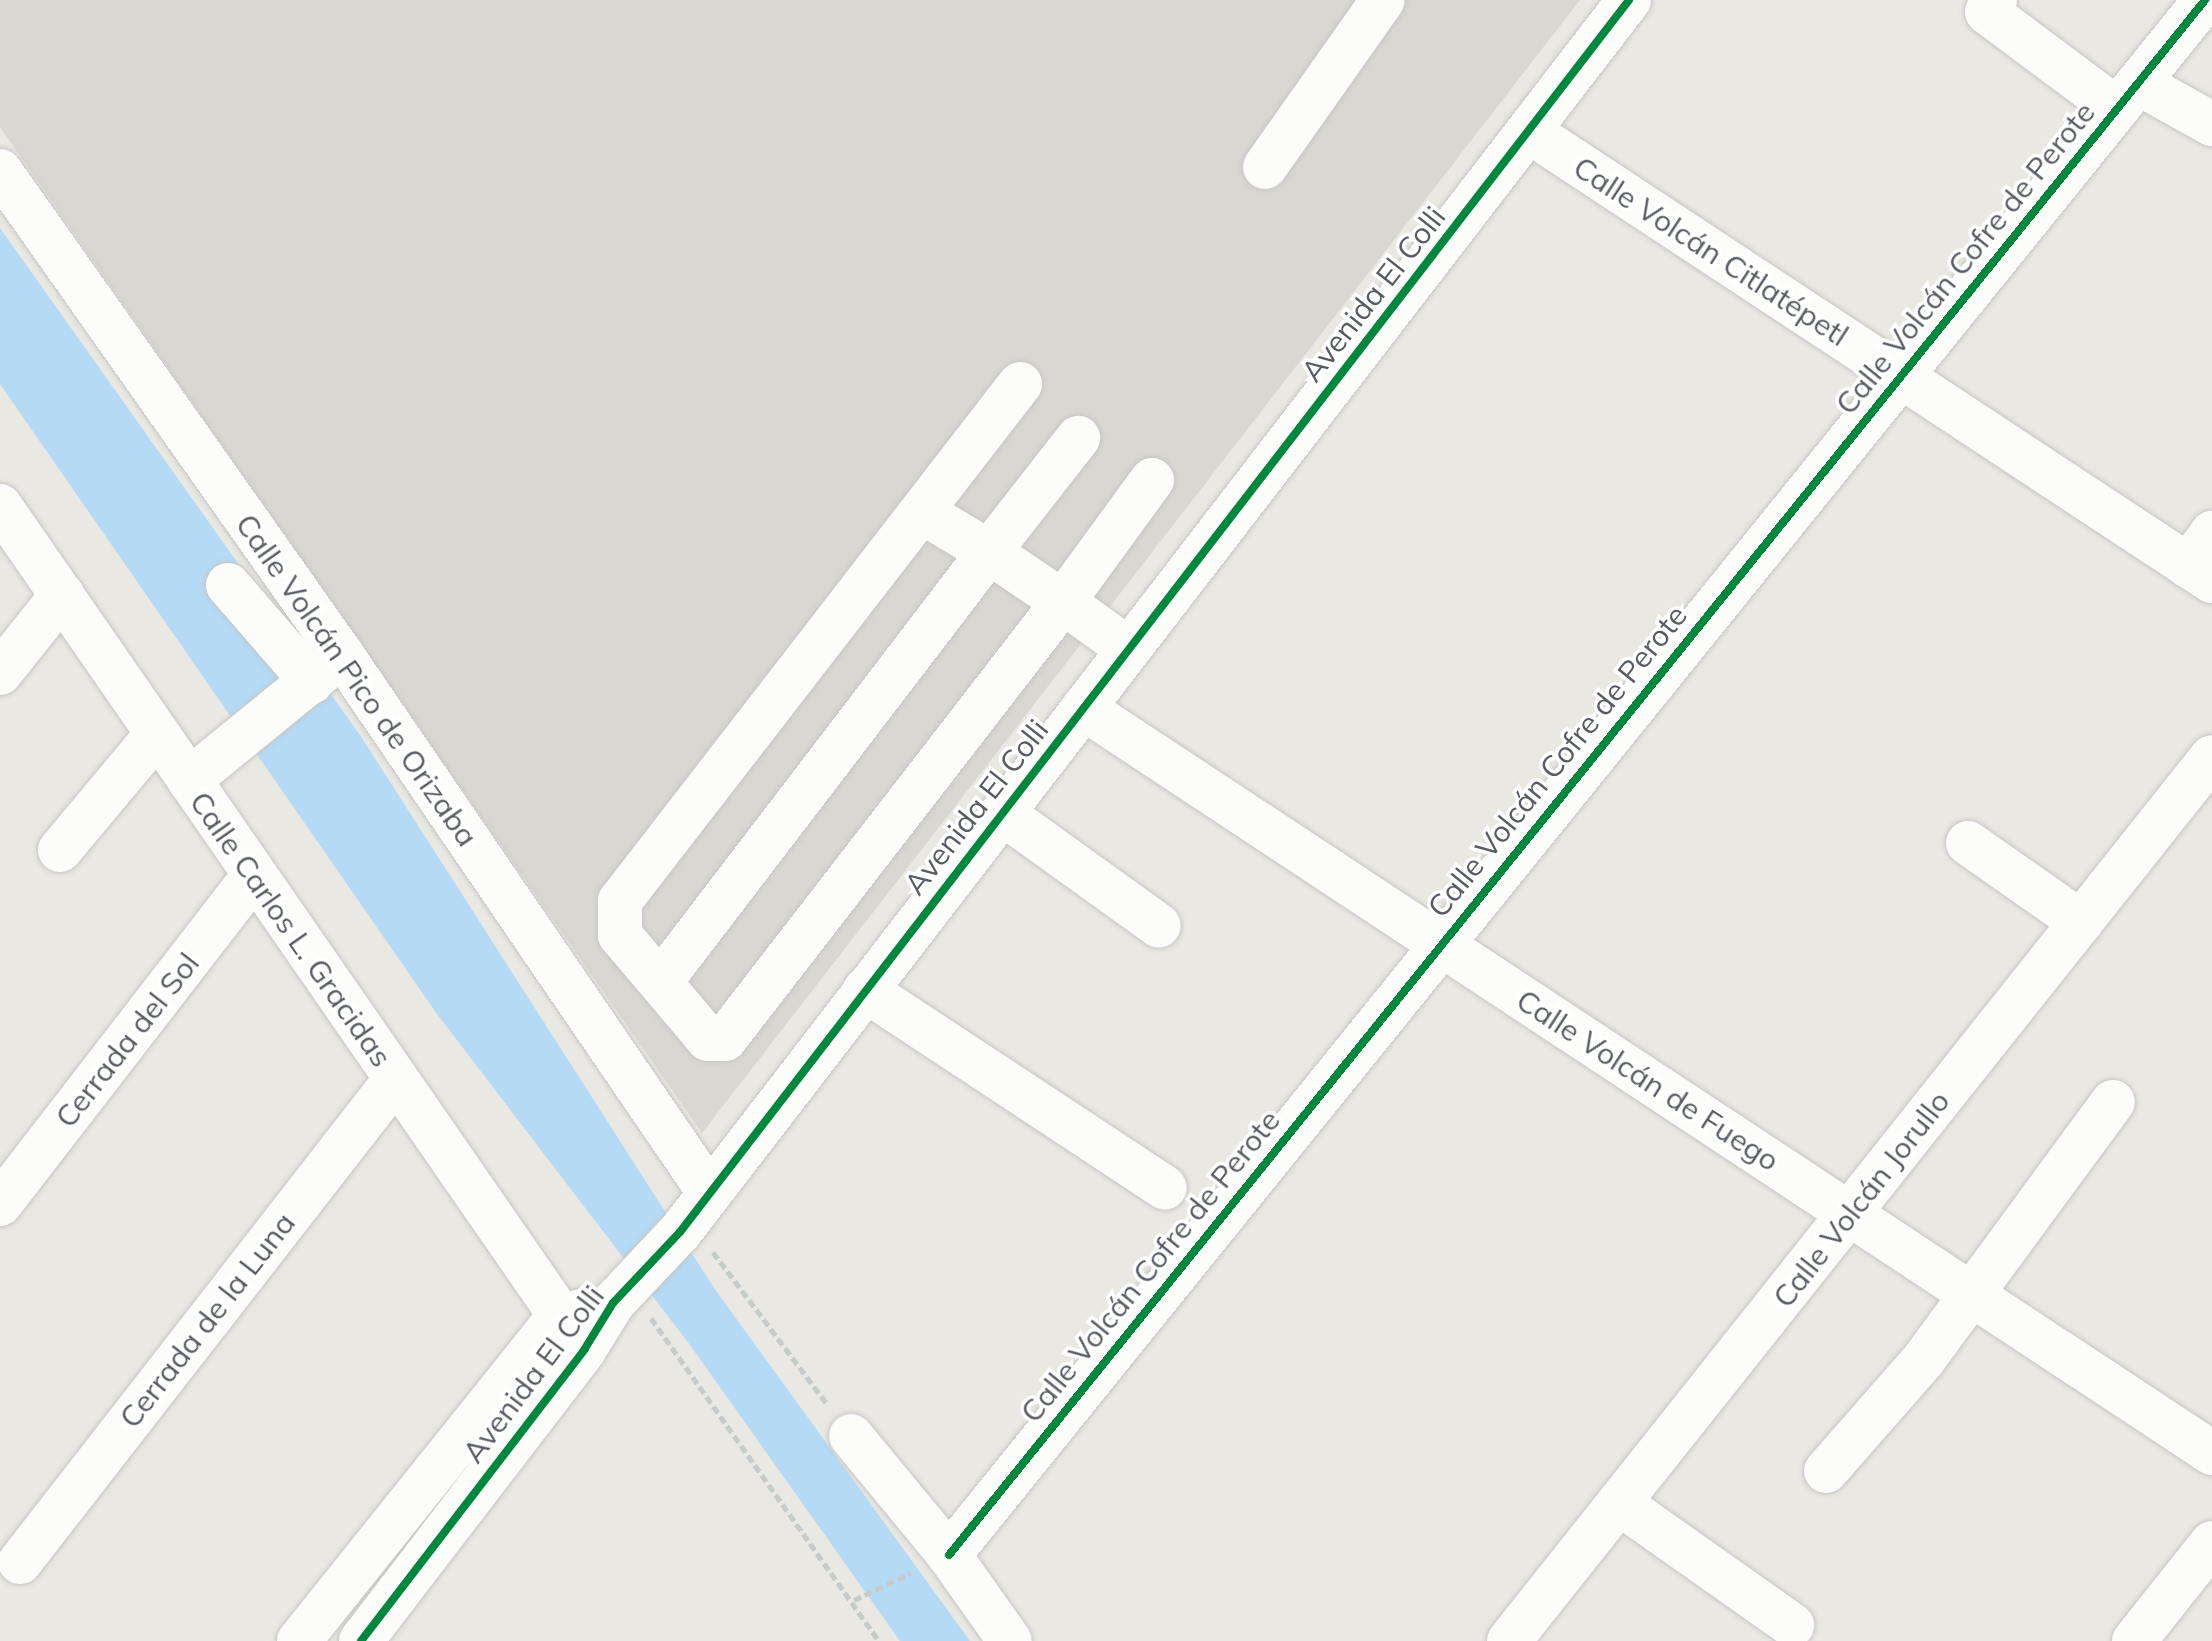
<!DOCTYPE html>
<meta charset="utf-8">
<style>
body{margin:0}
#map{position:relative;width:2212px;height:1641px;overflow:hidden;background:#eae8e2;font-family:Mulish,sans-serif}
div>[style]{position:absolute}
.industrial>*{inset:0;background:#d9d7d2}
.water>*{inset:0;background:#b4daf6}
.path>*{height:5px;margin-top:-2.5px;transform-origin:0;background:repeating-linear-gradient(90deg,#c5ccc9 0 8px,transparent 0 12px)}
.roads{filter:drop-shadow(0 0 2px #c6c6c5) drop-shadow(0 0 2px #c6c6c5)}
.minor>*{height:44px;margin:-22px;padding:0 22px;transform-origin:22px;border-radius:22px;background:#fcfcfb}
.cycleway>*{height:8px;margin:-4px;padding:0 4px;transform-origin:4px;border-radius:4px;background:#00873e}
span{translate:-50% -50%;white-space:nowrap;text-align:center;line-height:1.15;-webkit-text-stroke:7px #fff;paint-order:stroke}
.street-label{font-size:30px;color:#585c62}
</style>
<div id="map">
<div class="industrial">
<div style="clip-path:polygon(0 0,1580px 0,702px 1133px,0 127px)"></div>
</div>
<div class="water">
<div style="clip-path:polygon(0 228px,362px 738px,714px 1288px,970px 1641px,900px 1641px,690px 1345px,437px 1014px,0 384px)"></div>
</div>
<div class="path">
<div style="left:713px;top:1252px;width:190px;rotate:53.1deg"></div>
<div style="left:651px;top:1318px;width:395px;rotate:54.8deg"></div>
<div style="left:854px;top:1600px;width:63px;rotate:-25.3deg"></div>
</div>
<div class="roads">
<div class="minor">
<div style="left:1995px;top:0;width:14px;rotate:124deg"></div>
<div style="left:1987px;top:12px;width:162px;rotate:36.7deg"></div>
<div style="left:2138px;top:83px;width:85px;rotate:29deg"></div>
<div style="left:1530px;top:132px;width:817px;rotate:33.36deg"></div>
<div style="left:1265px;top:167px;width:204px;rotate:-54.8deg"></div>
<div style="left:0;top:171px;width:593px;rotate:54.75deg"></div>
<div style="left:342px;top:655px;width:650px;rotate:55.65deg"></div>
<div style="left:1020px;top:384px;width:654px;rotate:127.73deg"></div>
<div style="left:620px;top:901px;width:34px;rotate:90deg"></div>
<div style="left:620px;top:935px;width:136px;rotate:49.8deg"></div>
<div style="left:708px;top:1039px;width:17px"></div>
<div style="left:725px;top:1039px;width:552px;rotate:-52.28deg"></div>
<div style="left:1063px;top:602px;width:79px;rotate:35.7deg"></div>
<div style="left:0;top:506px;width:1026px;rotate:55.32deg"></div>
<div style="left:922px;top:512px;width:78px;rotate:30.8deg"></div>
<div style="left:989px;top:552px;width:145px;rotate:-52deg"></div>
<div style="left:2188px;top:566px;width:41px;rotate:-54deg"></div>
<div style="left:228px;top:585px;width:128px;rotate:49.1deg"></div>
<div style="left:0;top:673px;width:100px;rotate:-51.5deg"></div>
<div style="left:1083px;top:708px;width:1353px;rotate:33.42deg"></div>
<div style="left:189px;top:780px;width:198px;rotate:-39.2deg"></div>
<div style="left:1002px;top:813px;width:193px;rotate:35.7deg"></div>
<div style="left:1968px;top:843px;width:138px;rotate:35deg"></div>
<div style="left:60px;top:850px;width:151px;rotate:-50.1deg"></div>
<div style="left:661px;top:981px;width:540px;rotate:-52.6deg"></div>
<div style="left:989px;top:552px;width:89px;rotate:34deg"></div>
<div style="left:1063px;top:602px;width:151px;rotate:-53.9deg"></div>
<div style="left:865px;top:990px;width:359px;rotate:33.4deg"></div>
<div style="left:0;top:1204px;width:416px;rotate:-52.3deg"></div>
<div style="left:851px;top:1436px;width:154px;rotate:50.5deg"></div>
<div style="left:949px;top:1555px;width:105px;rotate:54.7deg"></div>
<div style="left:1826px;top:1471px;width:149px;rotate:-48.8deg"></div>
<div style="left:1924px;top:1359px;width:319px;rotate:-53.7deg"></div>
<div style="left:1619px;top:1503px;width:212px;rotate:35.2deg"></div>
<div style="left:949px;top:1555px;width:1999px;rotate:-51.07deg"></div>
<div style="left:20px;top:1562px;width:611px;rotate:-52.12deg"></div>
<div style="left:299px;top:1641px;width:415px;rotate:-51.3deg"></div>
<div style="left:559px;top:1317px;width:30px;rotate:-15deg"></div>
<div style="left:361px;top:1641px;width:367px;rotate:-52.5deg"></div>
<div style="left:584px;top:1350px;width:55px;rotate:-58.3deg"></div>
<div style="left:613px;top:1303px;width:98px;rotate:-46.7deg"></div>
<div style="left:680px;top:1232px;width:1555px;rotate:-52.39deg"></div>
<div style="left:1509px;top:1641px;width:1129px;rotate:-51.51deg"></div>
<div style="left:2134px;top:1641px;width:125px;rotate:-51.5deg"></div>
</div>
</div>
<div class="cycleway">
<div style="left:949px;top:1555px;width:1999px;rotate:-51.07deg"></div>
<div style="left:361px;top:1641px;width:367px;rotate:-52.5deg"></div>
<div style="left:584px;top:1350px;width:55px;rotate:-58.3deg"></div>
<div style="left:613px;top:1303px;width:98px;rotate:-46.7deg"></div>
<div style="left:680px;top:1232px;width:1555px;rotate:-52.39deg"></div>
</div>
<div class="street-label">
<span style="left:1711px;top:251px;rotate:33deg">Calle Volcán Citlatépetl</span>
<span style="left:1965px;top:258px;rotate:-51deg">Calle Volcán Cofre de Perote</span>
<span style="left:1373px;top:294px;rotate:-52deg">Avenida El Colli</span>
<span style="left:357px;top:680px;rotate:55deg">Calle Volcán Pico de Orizaba</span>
<span style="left:1557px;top:761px;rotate:-51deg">Calle Volcán Cofre de Perote</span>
<span style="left:976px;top:807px;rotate:-52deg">Avenida El Colli</span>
<span style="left:291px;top:929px;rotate:55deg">Calle Carlos L. Gracidas</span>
<span style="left:127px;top:1040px;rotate:-52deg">Cerrada del Sol</span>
<span style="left:1648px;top:1080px;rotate:33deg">Calle Volcán de Fuego</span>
<span style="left:1861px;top:1199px;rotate:-52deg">Calle Volcán Jorullo</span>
<span style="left:1150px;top:1266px;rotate:-51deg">Calle Volcán Cofre de Perote</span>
<span style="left:207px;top:1320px;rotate:-52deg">Cerrada de la Luna</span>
<span style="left:533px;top:1374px;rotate:-53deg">Avenida El Colli</span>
</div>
</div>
